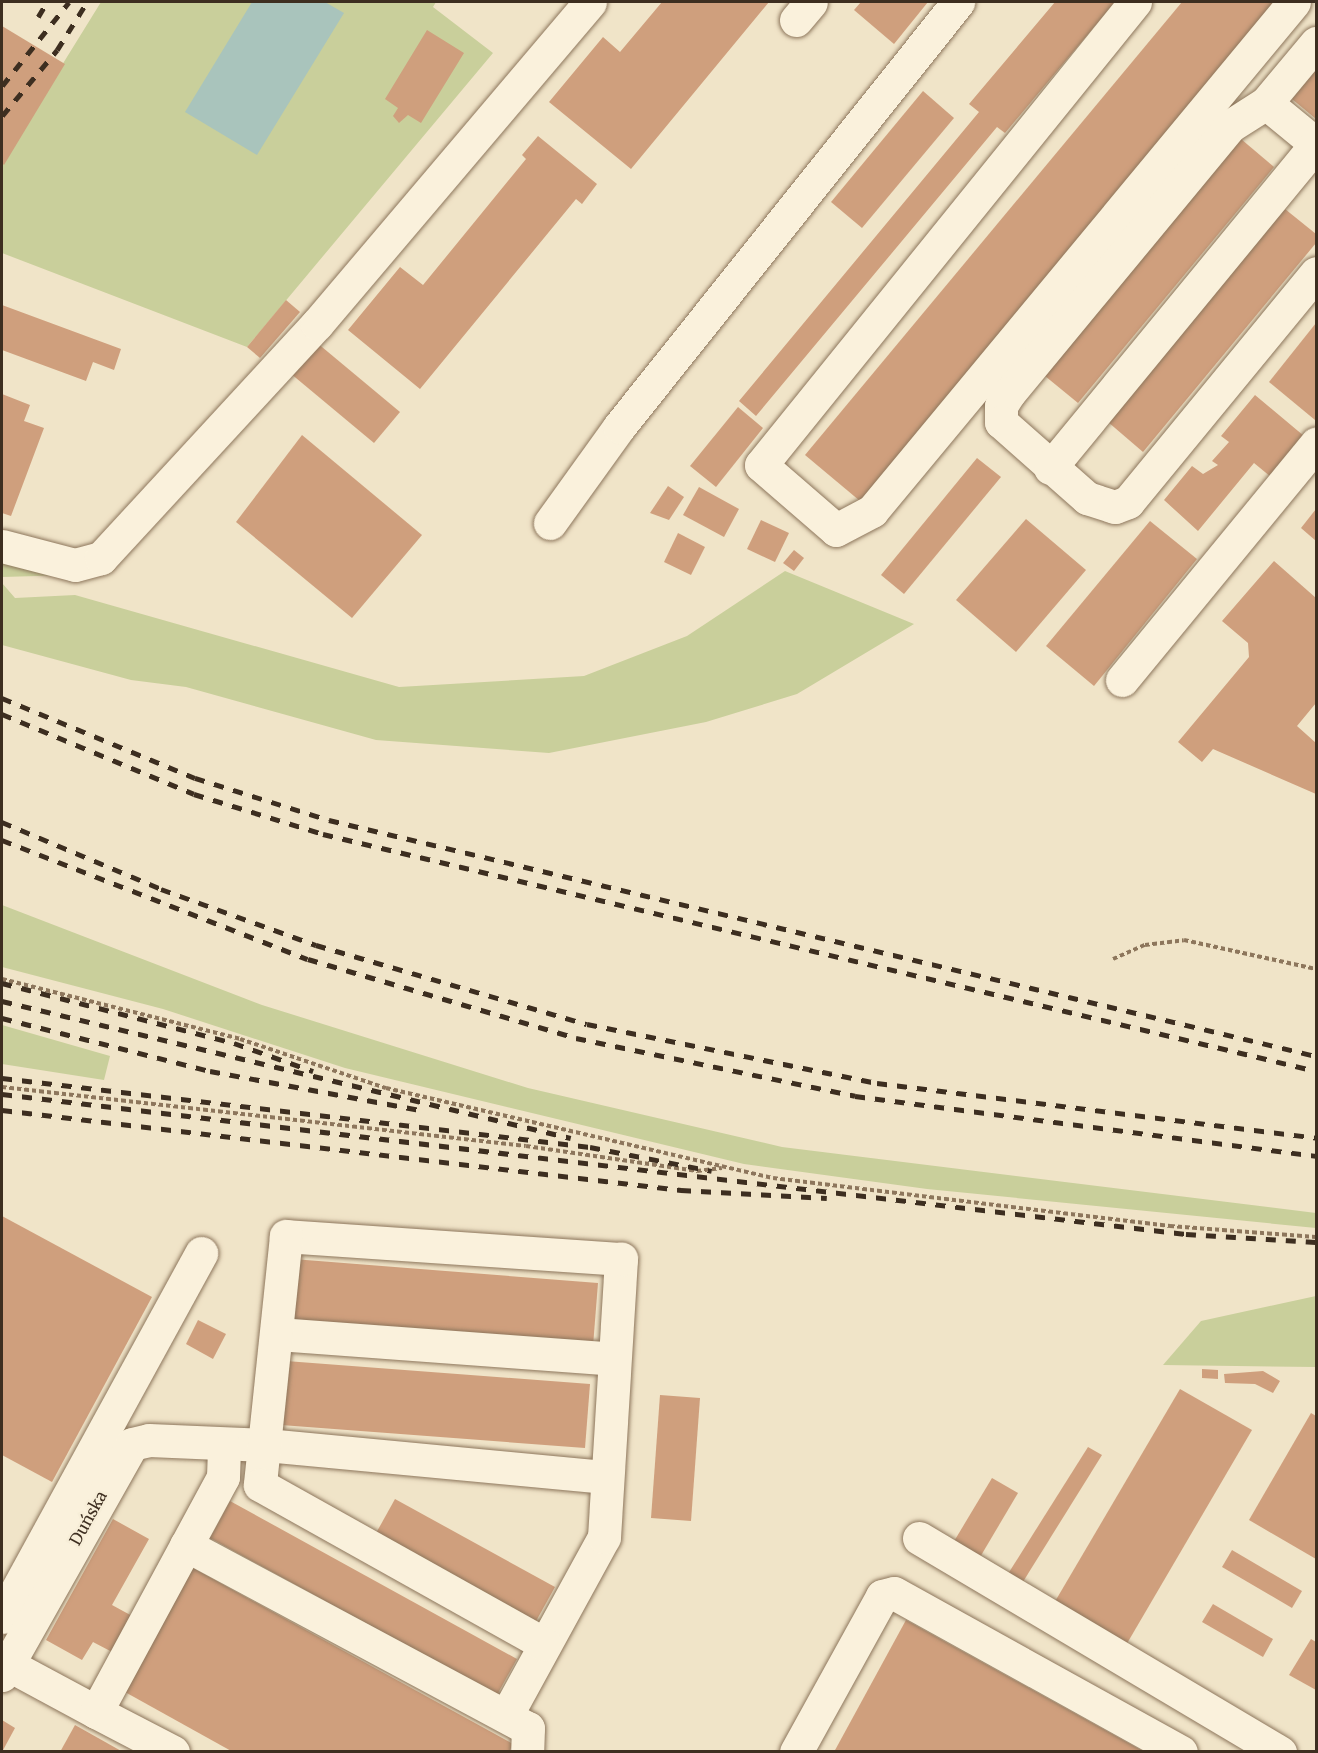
<!DOCTYPE html>
<meta charset="utf-8">
<style>
body{margin:0}
#map{position:relative;width:1318px;height:1753px;overflow:hidden;background:#f0e4c8;font-family:Merriweather,serif}
div>[style]{position:absolute}
.green>*{inset:0;background:#c9cf9b}
.water>*{inset:0;background:#a9c4bc}
.building>*{inset:0;background:#cf9f7d}
.path>*{height:4px;margin-top:-2px;transform-origin:0;background:repeating-linear-gradient(90deg,#8d765c 0 4.5px,transparent 0 7.5px)}
.roads{filter:drop-shadow(0 0 2px #8d765c) drop-shadow(0 0 2px #8d765c)}
.minor>*{height:33px;margin:-16.5px;padding:0 16.5px;transform-origin:16.5px;border-radius:16.5px;background:#faf1dc}
.rail>*{height:4.5px;margin-top:-2.25px;transform-origin:0;background:repeating-linear-gradient(90deg,#3d2e20 0 10px,transparent 0 20px)}
span{translate:-50% -50%;white-space:nowrap;text-align:center;line-height:1.15;-webkit-text-stroke:5px #f7eed8;paint-order:stroke}
.street-label{font-size:16px;color:#3d2e20}
.frame{position:absolute;inset:0;border:3px solid #3d2e20;pointer-events:none}
</style>
<div id="map">
<div class="green">
<div style="clip-path:polygon(101px 2px,436px 2px,433px 7px,493px 53px,247px 347px,2px 253px,2px 162px)"></div>
<div style="clip-path:polygon(2px 558px,73px 575px,2px 577px)"></div>
<div style="clip-path:polygon(785px 571px,914px 624px,797px 694px,706px 722px,549px 753px,376px 740px,186px 687px,131px 680px,2px 645px,2px 583px,15px 598px,75px 595px,399px 687px,584px 676px,687px 636px)"></div>
<div style="clip-path:polygon(2px 905px,262px 1005px,528px 1088px,782px 1147px,1316px 1213px,1316px 1228px,927px 1189px,744px 1164px,345px 1068px,163px 1009px,2px 967px)"></div>
<div style="clip-path:polygon(2px 1025px,110px 1056px,104px 1080px,2px 1064px)"></div>
<div style="clip-path:polygon(1316px 1296px,1316px 1367px,1163px 1365px,1201px 1321px)"></div>
</div>
<div class="water">
<div style="clip-path:polygon(252px 2px,325px 2px,344px 13px,257px 155px,185px 112px)"></div>
</div>
<div class="building">
<div style="clip-path:polygon(662px 2px,769px 2px,631px 169px,549px 102px,603px 37px,620px 52px)"></div>
<div style="clip-path:polygon(861px 2px,928px 2px,894px 44px,854px 10px)"></div>
<div style="clip-path:polygon(1055px 2px,1115px 2px,1005px 133px,997px 127px,756px 416px,739px 401px,979px 112px,969px 104px)"></div>
<div style="clip-path:polygon(1182px 2px,1275px 2px,860px 501px,805px 455px)"></div>
<div style="clip-path:polygon(2px 26px,65px 64px,4px 165px,2px 163px)"></div>
<div style="clip-path:polygon(427px 30px,464px 53px,421px 123px,408px 115px,399px 123px,393px 116px,398px 108px,385px 99px)"></div>
<div style="clip-path:polygon(1316px 70px,1316px 119px,1292px 99px)"></div>
<div style="clip-path:polygon(923px 91px,954px 118px,862px 228px,831px 202px)"></div>
<div style="clip-path:polygon(538px 136px,597px 184px,582px 204px,576px 199px,420px 389px,348px 330px,400px 267px,423px 285px,526px 159px,522px 155px)"></div>
<div style="clip-path:polygon(1241px 139px,1274px 167px,1078px 403px,1045px 376px)"></div>
<div style="clip-path:polygon(1285px 209px,1316px 234px,1316px 243px,1143px 452px,1108px 422px)"></div>
<div style="clip-path:polygon(286px 300px,300px 312px,260px 358px,247px 347px)"></div>
<div style="clip-path:polygon(2px 305px,121px 349px,114px 370px,93px 362px,86px 381px,2px 350px)"></div>
<div style="clip-path:polygon(1316px 323px,1316px 418px,1315px 420px,1269px 382px)"></div>
<div style="clip-path:polygon(316px 342px,400px 412px,374px 443px,290px 373px)"></div>
<div style="clip-path:polygon(2px 394px,30px 405px,24px 421px,44px 428px,11px 516px,2px 513px)"></div>
<div style="clip-path:polygon(1255px 395px,1304px 436px,1271px 477px,1254px 463px,1198px 531px,1164px 500px,1192px 466px,1203px 474px,1218px 465px,1212px 461px,1229px 442px,1221px 436px)"></div>
<div style="clip-path:polygon(738px 407px,763px 428px,716px 487px,690px 466px)"></div>
<div style="clip-path:polygon(302px 435px,422px 535px,352px 618px,236px 522px)"></div>
<div style="clip-path:polygon(977px 458px,1001px 477px,904px 594px,881px 575px)"></div>
<div style="clip-path:polygon(668px 486px,684px 497px,669px 520px,650px 513px)"></div>
<div style="clip-path:polygon(699px 487px,739px 509px,724px 537px,683px 515px)"></div>
<div style="clip-path:polygon(1316px 509px,1316px 541px,1301px 528px)"></div>
<div style="clip-path:polygon(1026px 519px,1086px 570px,1016px 652px,956px 600px)"></div>
<div style="clip-path:polygon(761px 520px,789px 533px,775px 562px,747px 549px)"></div>
<div style="clip-path:polygon(1150px 521px,1197px 559px,1094px 686px,1046px 646px)"></div>
<div style="clip-path:polygon(678px 533px,705px 547px,691px 575px,664px 562px)"></div>
<div style="clip-path:polygon(794px 550px,804px 558px,794px 571px,783px 563px)"></div>
<div style="clip-path:polygon(1274px 561px,1316px 598px,1316px 703px,1297px 726px,1316px 743px,1316px 794px,1213px 749px,1202px 762px,1178px 742px,1249px 657px,1248px 643px,1222px 621px)"></div>
<div style="clip-path:polygon(2px 1216px,152px 1297px,52px 1482px,2px 1455px)"></div>
<div style="clip-path:polygon(293px 1259px,598px 1283px,593px 1346px,288px 1322px)"></div>
<div style="clip-path:polygon(198px 1320px,226px 1334px,213px 1359px,186px 1344px)"></div>
<div style="clip-path:polygon(286px 1361px,590px 1384px,585px 1448px,281px 1425px)"></div>
<div style="clip-path:polygon(1202px 1369px,1218px 1370px,1218px 1379px,1202px 1378px)"></div>
<div style="clip-path:polygon(1263px 1371px,1280px 1381px,1273px 1393px,1255px 1384px,1225px 1383px,1224px 1374px)"></div>
<div style="clip-path:polygon(1180px 1389px,1252px 1430px,1122px 1652px,1050px 1610px)"></div>
<div style="clip-path:polygon(660px 1395px,700px 1398px,691px 1521px,651px 1518px)"></div>
<div style="clip-path:polygon(1311px 1413px,1316px 1416px,1316px 1559px,1249px 1520px)"></div>
<div style="clip-path:polygon(1088px 1447px,1102px 1455px,1021px 1585px,1006px 1577px)"></div>
<div style="clip-path:polygon(992px 1478px,1018px 1493px,976px 1564px,950px 1548px)"></div>
<div style="clip-path:polygon(395px 1499px,555px 1587px,535px 1623px,375px 1535px)"></div>
<div style="clip-path:polygon(230px 1501px,517px 1659px,497px 1695px,210px 1538px)"></div>
<div style="clip-path:polygon(113px 1519px,149px 1539px,112px 1605px,134px 1617px,114px 1653px,93px 1642px,82px 1660px,46px 1640px)"></div>
<div style="clip-path:polygon(1232px 1550px,1302px 1591px,1292px 1608px,1222px 1567px)"></div>
<div style="clip-path:polygon(193px 1568px,513px 1744px,509px 1752px,233px 1752px,125px 1692px)"></div>
<div style="clip-path:polygon(1213px 1604px,1273px 1639px,1263px 1657px,1202px 1622px)"></div>
<div style="clip-path:polygon(906px 1620px,1141px 1750px,1140px 1752px,834px 1752px)"></div>
<div style="clip-path:polygon(1311px 1639px,1316px 1642px,1316px 1690px,1289px 1675px)"></div>
<div style="clip-path:polygon(2px 1720px,15px 1728px,2px 1752px)"></div>
<div style="clip-path:polygon(75px 1725px,123px 1752px,60px 1752px)"></div>
</div>
<div class="path">
<div style="left:1113px;top:959px;width:35px;rotate:-24deg"></div>
<div style="left:1145px;top:945px;width:39px;rotate:-7deg"></div>
<div style="left:1184px;top:940px;width:135px;rotate:12.4deg"></div>
<div style="left:2px;top:979px;width:245px;rotate:14.1deg"></div>
<div style="left:240px;top:1039px;width:154px;rotate:18.6deg"></div>
<div style="left:386px;top:1088px;width:397px;rotate:13.1deg"></div>
<div style="left:773px;top:1178px;width:400px;rotate:6.9deg"></div>
<div style="left:1170px;top:1226px;width:146px;rotate:4.3deg"></div>
<div style="left:2px;top:1087px;width:527px;rotate:6.42deg"></div>
<div style="left:526px;top:1146px;width:173px;rotate:8.3deg"></div>
<div style="left:697px;top:1171px;width:25px;rotate:-7deg"></div>
</div>
<div class="roads">
<div class="minor">
<div style="left:1135px;top:2px;width:595px;rotate:128.93deg"></div>
<div style="left:761px;top:465px;width:99px;rotate:40.9deg"></div>
<div style="left:836px;top:530px;width:41px;rotate:-27.8deg"></div>
<div style="left:872px;top:511px;width:661px;rotate:-50.34deg"></div>
<div style="left:796px;top:20px;width:23px;rotate:-50deg"></div>
<div style="left:1316px;top:43px;width:78px;rotate:129.8deg"></div>
<div style="left:1266px;top:103px;width:43px;rotate:147.4deg"></div>
<div style="left:1230px;top:126px;width:347px;rotate:129.6deg"></div>
<div style="left:1009px;top:393px;width:15px;rotate:122deg"></div>
<div style="left:1001px;top:406px;width:16px;rotate:90deg"></div>
<div style="left:1001px;top:422px;width:115px;rotate:41.5deg"></div>
<div style="left:1087px;top:498px;width:29px;rotate:18deg"></div>
<div style="left:1115px;top:507px;width:14px;rotate:-21deg"></div>
<div style="left:1128px;top:502px;width:296px;rotate:-50.6deg"></div>
<div style="left:1266px;top:103px;width:65px;rotate:39.4deg"></div>
<div style="left:1050px;top:468px;width:419px;rotate:-50.6deg"></div>
<div style="left:550px;top:523px;width:118px;rotate:-54.3deg"></div>
<div style="left:619px;top:427px;width:544px;rotate:-51.42deg"></div>
<div style="left:2px;top:546px;width:75px;rotate:14.6deg"></div>
<div style="left:75px;top:565px;width:27px;rotate:-15deg"></div>
<div style="left:101px;top:558px;width:318px;rotate:-47.3deg"></div>
<div style="left:317px;top:324px;width:422px;rotate:-49.7deg"></div>
<div style="left:1122px;top:680px;width:306px;rotate:-50.6deg"></div>
<div style="left:277px;top:1334px;width:338px;rotate:4.2deg"></div>
<div style="left:919px;top:1538px;width:420px;rotate:30.7deg"></div>
<div style="left:186px;top:1545px;width:388px;rotate:28.2deg"></div>
<div style="left:528px;top:1728px;width:24px;rotate:92deg"></div>
<div style="left:2px;top:1617px;width:415px;rotate:-61.3deg"></div>
<div style="left:7px;top:1664px;width:101px;rotate:28.3deg"></div>
<div style="left:2px;top:1675px;width:265px;rotate:-60.6deg"></div>
<div style="left:132px;top:1444px;width:17px;rotate:-13deg"></div>
<div style="left:149px;top:1440px;width:117px;rotate:2.4deg"></div>
<div style="left:266px;top:1445px;width:342px;rotate:5.4deg"></div>
<div style="left:506px;top:1716px;width:204px;rotate:-61.3deg"></div>
<div style="left:604px;top:1537px;width:279px;rotate:-86.5deg"></div>
<div style="left:621px;top:1259px;width:336px;rotate:-176.1deg"></div>
<div style="left:286px;top:1236px;width:250px;rotate:96deg"></div>
<div style="left:260px;top:1485px;width:326px;rotate:29.2deg"></div>
<div style="left:173px;top:1752px;width:87px;rotate:-152.5deg"></div>
<div style="left:96px;top:1712px;width:267px;rotate:-61.6deg"></div>
<div style="left:223px;top:1477px;width:31px;rotate:-88deg"></div>
<div style="left:796px;top:1752px;width:178px;rotate:-61.1deg"></div>
<div style="left:882px;top:1596px;width:12px;rotate:-14deg"></div>
<div style="left:894px;top:1593px;width:328px;rotate:29deg"></div>
</div>
</div>
<div class="rail">
<div style="left:38px;top:17px;width:17px;rotate:-59deg"></div>
<div style="left:2px;top:86px;width:107px;rotate:-51.4deg"></div>
<div style="left:2px;top:116px;width:86px;rotate:-50.2deg"></div>
<div style="left:57px;top:50px;width:57px;rotate:-58deg"></div>
<div style="left:2px;top:698px;width:209px;rotate:22.5deg"></div>
<div style="left:195px;top:778px;width:140px;rotate:17.4deg"></div>
<div style="left:329px;top:820px;width:1015px;rotate:13.45deg"></div>
<div style="left:2px;top:714px;width:208px;rotate:22.6deg"></div>
<div style="left:194px;top:794px;width:135px;rotate:17.2deg"></div>
<div style="left:323px;top:834px;width:1021px;rotate:13.42deg"></div>
<div style="left:2px;top:822px;width:173px;rotate:22.8deg"></div>
<div style="left:161px;top:889px;width:165px;rotate:19.9deg"></div>
<div style="left:316px;top:945px;width:282px;rotate:16.3deg"></div>
<div style="left:587px;top:1024px;width:296px;rotate:11.5deg"></div>
<div style="left:877px;top:1083px;width:442px;rotate:7.1deg"></div>
<div style="left:2px;top:840px;width:328px;rotate:21.3deg"></div>
<div style="left:308px;top:959px;width:279px;rotate:16.4deg"></div>
<div style="left:576px;top:1038px;width:285px;rotate:11.7deg"></div>
<div style="left:855px;top:1096px;width:465px;rotate:7.4deg"></div>
<div style="left:2px;top:983px;width:240px;rotate:14.5deg"></div>
<div style="left:234px;top:1043px;width:84px;rotate:19.5deg"></div>
<div style="left:2px;top:1001px;width:585px;rotate:13.54deg"></div>
<div style="left:2px;top:1018px;width:215px;rotate:14.3deg"></div>
<div style="left:210px;top:1071px;width:215px;rotate:10.5deg"></div>
<div style="left:2px;top:1078px;width:592px;rotate:6.69deg"></div>
<div style="left:590px;top:1147px;width:124px;rotate:11.1deg"></div>
<div style="left:2px;top:1094px;width:1192px;rotate:6.74deg"></div>
<div style="left:1186px;top:1234px;width:130px;rotate:3.5deg"></div>
<div style="left:2px;top:1110px;width:684px;rotate:6.72deg"></div>
<div style="left:681px;top:1190px;width:146px;rotate:3.1deg"></div>
</div>
<div class="street-label">
<span style="left:88px;top:1518px;rotate:-61deg">Duńska</span>
</div>
<div class="frame"></div>
</div>
